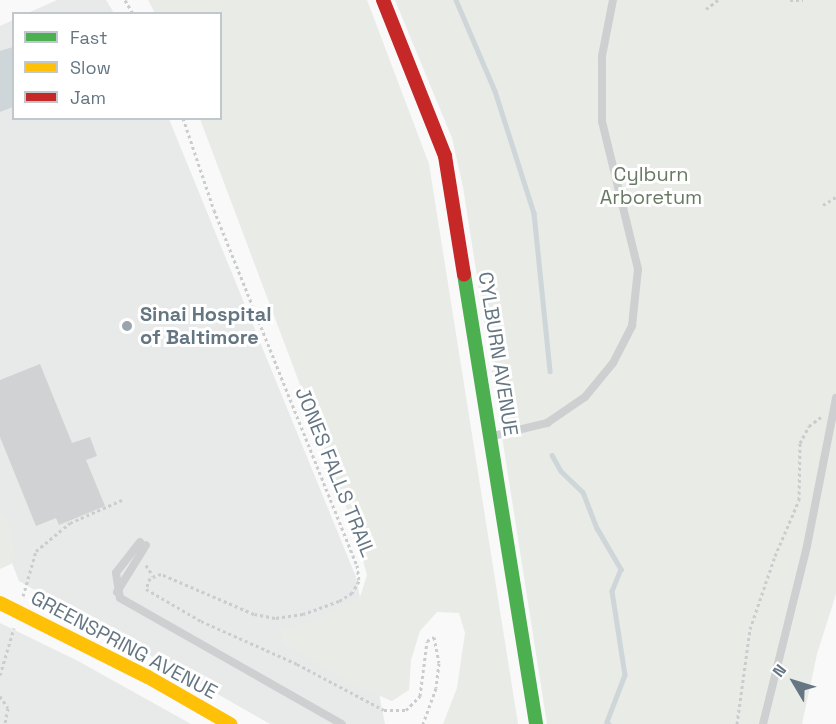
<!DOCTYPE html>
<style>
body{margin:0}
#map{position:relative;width:836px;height:724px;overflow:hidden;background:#f9f9f9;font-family:"Space Grotesk",sans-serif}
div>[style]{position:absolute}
.built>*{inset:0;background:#e8e9e9}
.green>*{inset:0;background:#e8ebe6}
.water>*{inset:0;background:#ced6d9}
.stream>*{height:4.5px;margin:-2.25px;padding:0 2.25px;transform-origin:2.25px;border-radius:2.25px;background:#ced6d9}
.building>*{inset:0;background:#d0d2d3}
.path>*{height:3px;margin-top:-1.5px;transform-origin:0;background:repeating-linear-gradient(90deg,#cbcccd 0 3px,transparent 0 6px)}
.lane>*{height:8px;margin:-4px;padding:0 4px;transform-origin:4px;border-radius:4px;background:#cecfd0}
.fast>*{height:14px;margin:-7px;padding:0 7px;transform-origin:7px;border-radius:7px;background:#4caf50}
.slow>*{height:14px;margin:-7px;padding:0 7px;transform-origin:7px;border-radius:7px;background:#ffc107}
.jam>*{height:14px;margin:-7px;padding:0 7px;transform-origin:7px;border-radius:7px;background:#c62828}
.dots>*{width:16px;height:16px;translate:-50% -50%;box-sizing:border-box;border:3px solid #fff;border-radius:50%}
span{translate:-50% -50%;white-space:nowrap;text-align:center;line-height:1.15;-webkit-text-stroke:6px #fff;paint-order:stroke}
.park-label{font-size:20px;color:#687a64}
.poi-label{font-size:20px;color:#657683;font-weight:700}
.left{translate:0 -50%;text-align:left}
.street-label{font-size:20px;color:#657683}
.legend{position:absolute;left:12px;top:12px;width:210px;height:108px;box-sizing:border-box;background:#fff;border:2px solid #c1c8cd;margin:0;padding:8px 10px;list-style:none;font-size:18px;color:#657683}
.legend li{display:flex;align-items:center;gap:12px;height:30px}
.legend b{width:30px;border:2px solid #c1c8cd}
.north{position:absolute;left:764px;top:652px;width:60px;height:60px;-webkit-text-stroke:4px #fff;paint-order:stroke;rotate:308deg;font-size:16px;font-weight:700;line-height:24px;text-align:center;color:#657683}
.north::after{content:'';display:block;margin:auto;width:21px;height:27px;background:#657683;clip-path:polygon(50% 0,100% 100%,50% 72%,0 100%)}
</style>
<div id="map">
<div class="built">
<div style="clip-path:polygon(57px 0,106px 0,114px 13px,28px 13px)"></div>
<div style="clip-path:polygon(13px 20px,14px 118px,169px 119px,356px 577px,385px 724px,270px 724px,19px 581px,0 533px,0 26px)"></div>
<div style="clip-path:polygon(0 623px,78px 661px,191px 724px,0 724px)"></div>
</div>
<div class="green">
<div style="clip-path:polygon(148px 0,367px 0,429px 164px,518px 724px,443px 724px,457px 688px,465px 633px,459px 613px,437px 612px,420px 631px,411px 660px,409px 690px,392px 701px,350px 684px,286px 645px,281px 638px,280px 630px,317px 619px,360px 597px,367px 575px,354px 528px,200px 119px,220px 118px,220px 14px,155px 13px)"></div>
<div style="clip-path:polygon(395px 0,836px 0,836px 594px,817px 654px,802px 724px,547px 724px,463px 187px,452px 138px)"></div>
<div style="clip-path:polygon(0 512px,9px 523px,16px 555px,11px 564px,0 569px)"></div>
</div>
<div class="water">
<div style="clip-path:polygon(13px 47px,13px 107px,0 112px,0 51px)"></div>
</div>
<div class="stream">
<div style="left:456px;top:0;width:99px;rotate:66.8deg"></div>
<div style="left:495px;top:91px;width:128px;rotate:72.3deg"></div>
<div style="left:534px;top:213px;width:159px;rotate:84.2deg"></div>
<div style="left:552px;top:455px;width:18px;rotate:61deg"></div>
<div style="left:561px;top:471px;width:30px;rotate:44deg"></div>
<div style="left:583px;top:492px;width:39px;rotate:69deg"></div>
<div style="left:597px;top:528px;width:48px;rotate:59.7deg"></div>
<div style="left:621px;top:569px;width:24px;rotate:112deg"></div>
<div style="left:612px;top:591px;width:85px;rotate:81.2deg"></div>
<div style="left:625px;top:675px;width:50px;rotate:111deg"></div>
<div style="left:607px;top:722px;width:3px;rotate:45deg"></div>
</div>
<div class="building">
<div style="clip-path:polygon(40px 364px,72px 443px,90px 437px,97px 456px,86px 460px,105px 506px,59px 525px,56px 518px,36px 526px,0 437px,0 380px)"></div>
</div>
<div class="path">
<div style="left:125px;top:0;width:16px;rotate:60deg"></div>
<div style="left:790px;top:0;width:13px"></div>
<div style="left:706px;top:9px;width:15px;rotate:-37deg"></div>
<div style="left:183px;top:118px;width:97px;rotate:71.4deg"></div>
<div style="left:214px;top:210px;width:383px;rotate:68.1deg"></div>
<div style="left:357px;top:565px;width:16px;rotate:83deg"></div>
<div style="left:359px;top:581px;width:14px;rotate:120deg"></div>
<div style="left:352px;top:593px;width:15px;rotate:148deg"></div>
<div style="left:339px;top:601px;width:38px;rotate:160deg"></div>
<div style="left:303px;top:614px;width:28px;rotate:172deg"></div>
<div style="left:275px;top:618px;width:21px;rotate:-169deg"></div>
<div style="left:254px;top:614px;width:101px;rotate:-156.7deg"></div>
<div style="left:161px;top:574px;width:12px;rotate:160deg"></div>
<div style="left:150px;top:578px;width:12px;rotate:110deg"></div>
<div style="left:146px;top:589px;width:64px;rotate:30.2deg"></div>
<div style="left:201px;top:621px;width:105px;rotate:24.1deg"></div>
<div style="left:297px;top:664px;width:98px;rotate:27.9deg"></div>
<div style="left:384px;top:710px;width:22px"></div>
<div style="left:406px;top:710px;width:20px;rotate:-45deg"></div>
<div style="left:420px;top:696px;width:55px;rotate:-82.7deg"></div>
<div style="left:427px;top:641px;width:8px;rotate:-30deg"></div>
<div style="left:434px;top:637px;width:26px;rotate:79deg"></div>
<div style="left:439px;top:663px;width:25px;rotate:97deg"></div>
<div style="left:436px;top:688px;width:38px;rotate:110deg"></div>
<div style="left:823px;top:205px;width:15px;rotate:-32deg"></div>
<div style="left:146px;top:565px;width:13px;rotate:58deg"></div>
<div style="left:23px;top:596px;width:47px;rotate:-73.9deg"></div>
<div style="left:36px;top:551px;width:44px;rotate:-39.5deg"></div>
<div style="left:70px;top:523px;width:57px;rotate:-23.9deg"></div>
<div style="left:0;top:675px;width:49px;rotate:-73.4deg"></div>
<div style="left:0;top:696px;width:14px;rotate:56deg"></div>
<div style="left:8px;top:708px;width:16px;rotate:101deg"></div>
<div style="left:737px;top:724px;width:96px;rotate:-82.2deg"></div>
<div style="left:750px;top:629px;width:77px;rotate:-71.1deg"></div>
<div style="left:775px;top:556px;width:61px;rotate:-66.8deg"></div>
<div style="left:799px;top:500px;width:57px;rotate:-89deg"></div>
<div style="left:800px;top:443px;width:19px;rotate:-62deg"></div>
<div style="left:809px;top:426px;width:15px;rotate:-37deg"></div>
</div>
<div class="lane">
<div style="left:493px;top:436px;width:56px;rotate:-13.5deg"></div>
<div style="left:547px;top:423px;width:46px;rotate:-34.4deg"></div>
<div style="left:585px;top:397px;width:44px;rotate:-50.5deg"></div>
<div style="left:613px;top:363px;width:42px;rotate:-62.8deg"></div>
<div style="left:632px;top:326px;width:57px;rotate:-84deg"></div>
<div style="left:638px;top:269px;width:152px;rotate:-103.7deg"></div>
<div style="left:602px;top:121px;width:65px;rotate:-90deg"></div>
<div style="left:602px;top:56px;width:57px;rotate:-78.9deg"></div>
<div style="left:140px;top:542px;width:39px;rotate:128deg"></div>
<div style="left:116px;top:573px;width:25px;rotate:81deg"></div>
<div style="left:120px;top:598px;width:255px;rotate:29.6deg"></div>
<div style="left:117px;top:592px;width:55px;rotate:-58.3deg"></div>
<div style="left:763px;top:724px;width:183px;rotate:-76.1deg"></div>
<div style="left:807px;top:546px;width:151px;rotate:-78.9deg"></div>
</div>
<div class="fast">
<div style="left:464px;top:274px;width:456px;rotate:80.9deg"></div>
</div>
<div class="slow">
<div style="left:0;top:603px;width:165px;rotate:26.6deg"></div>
<div style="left:148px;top:677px;width:95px;rotate:29.8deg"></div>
</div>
<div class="jam">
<div style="left:383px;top:0;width:168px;rotate:68.3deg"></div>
<div style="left:445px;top:156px;width:120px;rotate:80.9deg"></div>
</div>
<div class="dots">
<div style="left:127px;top:326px;background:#99a4ac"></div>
</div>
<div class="park-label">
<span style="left:651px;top:186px">Cylburn<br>Arboretum</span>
</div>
<div class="poi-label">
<span class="left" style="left:140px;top:326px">Sinai Hospital<br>of Baltimore</span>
</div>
<div class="street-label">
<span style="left:498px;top:354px;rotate:81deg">CYLBURN AVENUE</span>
<span style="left:335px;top:472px;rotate:68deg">JONES FALLS TRAIL</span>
<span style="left:124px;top:645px;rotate:28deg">GREENSPRING AVENUE</span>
</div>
<ul class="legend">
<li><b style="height:8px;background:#4caf50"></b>Fast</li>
<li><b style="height:8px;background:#ffc107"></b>Slow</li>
<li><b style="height:8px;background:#c62828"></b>Jam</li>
</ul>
<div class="north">N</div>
</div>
